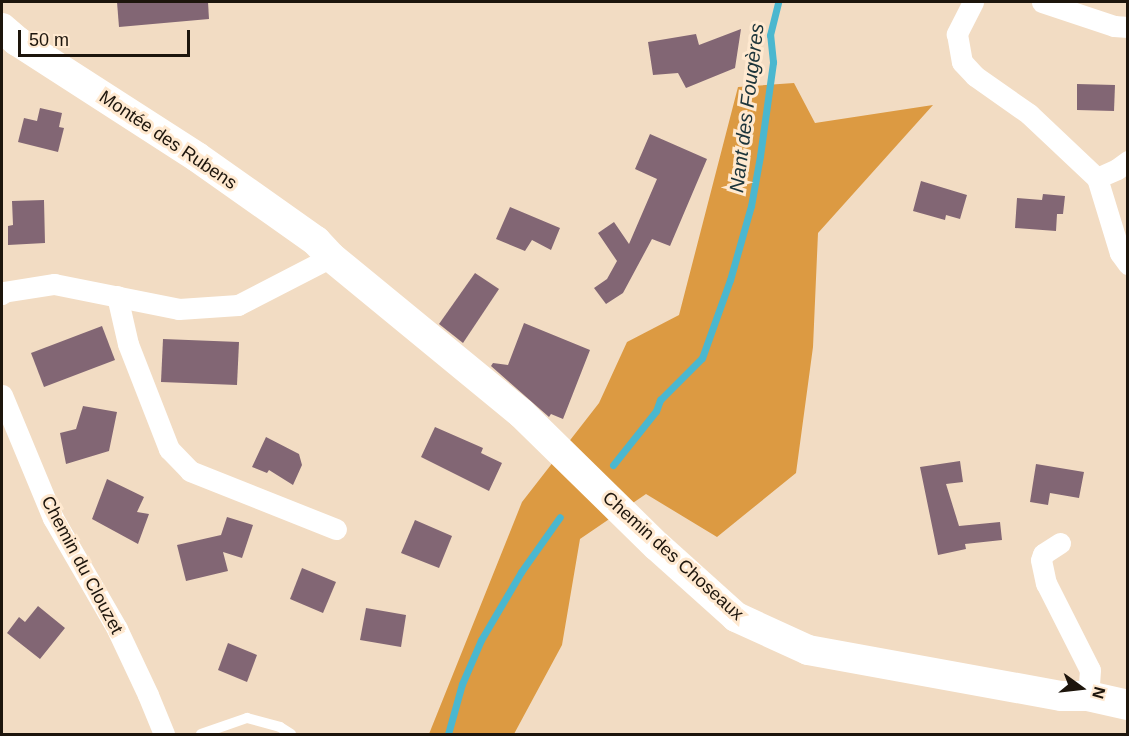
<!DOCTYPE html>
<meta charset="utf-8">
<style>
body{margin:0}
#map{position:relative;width:1129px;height:736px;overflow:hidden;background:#f2dcc3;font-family:Helvetica,sans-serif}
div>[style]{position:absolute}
.forest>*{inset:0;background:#dc9a42}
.stream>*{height:7px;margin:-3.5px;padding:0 3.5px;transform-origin:3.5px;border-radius:3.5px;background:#4bb7cf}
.building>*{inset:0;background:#826674}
.lane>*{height:10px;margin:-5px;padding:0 5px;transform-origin:5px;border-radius:5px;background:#fff}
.street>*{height:21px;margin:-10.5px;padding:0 10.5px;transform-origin:10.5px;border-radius:10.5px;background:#fff}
.secondary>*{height:30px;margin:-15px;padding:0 15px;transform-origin:15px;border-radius:15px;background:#fff}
span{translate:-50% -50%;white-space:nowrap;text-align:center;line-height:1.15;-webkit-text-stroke:6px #ffe9d0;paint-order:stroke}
.street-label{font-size:18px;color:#1d150c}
.water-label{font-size:20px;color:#1c343a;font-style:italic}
.frame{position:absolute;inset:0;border:3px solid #1d150c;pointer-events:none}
.north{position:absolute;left:1051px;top:658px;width:60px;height:60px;-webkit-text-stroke:4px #ffe9d0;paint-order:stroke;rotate:105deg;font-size:16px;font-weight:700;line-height:24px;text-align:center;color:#1d150c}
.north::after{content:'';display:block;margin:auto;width:21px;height:27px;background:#1d150c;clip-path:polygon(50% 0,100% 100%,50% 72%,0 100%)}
.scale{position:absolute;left:18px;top:30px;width:172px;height:27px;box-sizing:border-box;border:3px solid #1d150c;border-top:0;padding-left:8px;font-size:18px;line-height:21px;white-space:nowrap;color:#1d150c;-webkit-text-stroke:4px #ffe9d0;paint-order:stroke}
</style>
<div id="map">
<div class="forest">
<div style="clip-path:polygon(794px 83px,815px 123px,933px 105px,818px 233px,813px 347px,796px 473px,717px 537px,646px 494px,580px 539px,562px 645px,514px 734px,429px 734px,522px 502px,599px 403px,627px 342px,679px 315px,738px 87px)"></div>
</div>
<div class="stream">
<div style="left:613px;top:465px;width:69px;rotate:-51.5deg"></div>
<div style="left:656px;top:411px;width:12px;rotate:-70deg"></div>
<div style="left:660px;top:400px;width:59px;rotate:-45deg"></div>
<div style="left:702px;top:358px;width:83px;rotate:-70.3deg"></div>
<div style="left:730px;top:280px;width:77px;rotate:-74.2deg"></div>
<div style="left:751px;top:206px;width:51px;rotate:-79.8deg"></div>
<div style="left:760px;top:156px;width:95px;rotate:-82.1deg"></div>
<div style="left:773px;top:62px;width:27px;rotate:-96deg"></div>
<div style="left:770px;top:35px;width:34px;rotate:-76deg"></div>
<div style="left:448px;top:734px;width:52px;rotate:-74.4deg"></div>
<div style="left:462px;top:684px;width:48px;rotate:-66.6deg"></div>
<div style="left:481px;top:640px;width:79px;rotate:-59.5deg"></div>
<div style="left:521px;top:572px;width:67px;rotate:-54.7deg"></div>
</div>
<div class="building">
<div style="clip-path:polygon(117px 2px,208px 2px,209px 19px,119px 27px)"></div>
<div style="clip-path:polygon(741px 29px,735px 68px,686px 88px,678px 73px,653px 75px,648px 42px,696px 34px,699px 45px)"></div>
<div style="clip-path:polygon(1077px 84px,1115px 85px,1114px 111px,1077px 110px)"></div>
<div style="clip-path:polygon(40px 108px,62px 113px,59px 127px,64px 128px,58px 152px,18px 142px,24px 118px,37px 121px)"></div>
<div style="clip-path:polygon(650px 134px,707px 159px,670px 246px,652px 239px,623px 293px,606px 304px,594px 288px,607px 279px,617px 261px,598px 233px,614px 222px,629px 244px,657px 179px,635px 169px)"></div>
<div style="clip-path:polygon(921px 181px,967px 195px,960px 219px,946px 215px,945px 220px,913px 211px)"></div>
<div style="clip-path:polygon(1043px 194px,1065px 196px,1063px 214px,1057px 214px,1056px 231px,1015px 228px,1017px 198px,1042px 200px)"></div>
<div style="clip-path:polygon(44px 200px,45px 243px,8px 245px,8px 226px,13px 225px,12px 201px)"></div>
<div style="clip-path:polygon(510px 207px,560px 228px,551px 250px,532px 240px,525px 251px,496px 239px)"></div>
<div style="clip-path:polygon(475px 273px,499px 289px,463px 343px,439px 324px)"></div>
<div style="clip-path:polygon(524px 323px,590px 350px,563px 419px,551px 414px,549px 417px,491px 366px,493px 363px,508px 365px)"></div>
<div style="clip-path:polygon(102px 326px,115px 360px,44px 387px,31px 353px)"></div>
<div style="clip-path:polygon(163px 339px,239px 342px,237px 385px,161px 382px)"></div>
<div style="clip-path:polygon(83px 406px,117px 412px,109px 451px,66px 464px,60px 433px,76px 429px)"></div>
<div style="clip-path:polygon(435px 427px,483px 448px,481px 453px,502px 463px,489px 491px,421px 457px)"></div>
<div style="clip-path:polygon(266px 437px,299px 454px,302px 465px,293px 485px,269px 470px,267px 473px,252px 467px)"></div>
<div style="clip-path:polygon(960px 461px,963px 482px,946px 484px,959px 526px,1000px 522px,1002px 540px,965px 544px,966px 549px,938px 555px,920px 467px)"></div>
<div style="clip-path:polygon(1036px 464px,1084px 472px,1079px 498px,1050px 493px,1048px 505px,1030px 502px)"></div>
<div style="clip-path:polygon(107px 479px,144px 497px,137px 512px,149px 514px,138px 544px,92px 519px)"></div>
<div style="clip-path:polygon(227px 517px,253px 525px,242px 558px,223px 552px,228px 571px,186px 581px,177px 545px,221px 535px)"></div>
<div style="clip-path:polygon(415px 520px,452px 536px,439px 568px,401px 553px)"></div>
<div style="clip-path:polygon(302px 568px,336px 582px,323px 613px,290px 599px)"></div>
<div style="clip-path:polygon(38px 606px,65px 628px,40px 659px,7px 633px,19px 617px,25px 622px)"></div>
<div style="clip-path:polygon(366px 608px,406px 615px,401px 647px,360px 640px)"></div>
<div style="clip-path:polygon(228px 643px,257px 655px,247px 682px,218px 670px)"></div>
</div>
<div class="lane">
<div style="left:201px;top:734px;width:49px;rotate:-19.2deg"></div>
<div style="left:247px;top:718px;width:34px;rotate:15deg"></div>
<div style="left:280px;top:727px;width:13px;rotate:32deg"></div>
</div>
<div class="street">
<div style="left:973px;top:2px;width:36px;rotate:117deg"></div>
<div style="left:957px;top:34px;width:28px;rotate:80deg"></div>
<div style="left:962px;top:62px;width:19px;rotate:47deg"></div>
<div style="left:975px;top:76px;width:66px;rotate:35.1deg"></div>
<div style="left:1029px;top:114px;width:93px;rotate:43.3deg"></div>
<div style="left:1097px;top:178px;width:78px;rotate:73deg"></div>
<div style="left:1120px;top:253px;width:14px;rotate:54deg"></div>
<div style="left:1042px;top:2px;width:76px;rotate:18.4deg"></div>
<div style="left:1114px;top:26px;width:14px;rotate:4deg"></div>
<div style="left:1097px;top:178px;width:22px;rotate:-24deg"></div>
<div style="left:1117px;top:169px;width:14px;rotate:-36deg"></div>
<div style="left:2px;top:294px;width:2px;rotate:-63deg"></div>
<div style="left:3px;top:292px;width:52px;rotate:-8.9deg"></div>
<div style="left:54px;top:284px;width:127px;rotate:11.3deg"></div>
<div style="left:179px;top:309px;width:59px;rotate:-3.9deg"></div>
<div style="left:238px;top:305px;width:105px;rotate:-27.3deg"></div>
<div style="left:117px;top:296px;width:49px;rotate:77.1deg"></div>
<div style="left:128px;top:344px;width:113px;rotate:68.7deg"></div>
<div style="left:169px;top:449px;width:30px;rotate:46deg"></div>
<div style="left:190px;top:471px;width:157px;rotate:21.7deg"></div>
<div style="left:2px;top:395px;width:133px;rotate:67.5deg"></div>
<div style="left:53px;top:518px;width:128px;rotate:60deg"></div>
<div style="left:117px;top:629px;width:73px;rotate:64.8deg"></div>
<div style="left:148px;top:695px;width:42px;rotate:67.7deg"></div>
<div style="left:1060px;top:543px;width:20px;rotate:147deg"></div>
<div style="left:1043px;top:554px;width:6px;rotate:108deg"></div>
<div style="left:1041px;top:560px;width:24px;rotate:78deg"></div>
<div style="left:1046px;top:583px;width:97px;rotate:63.2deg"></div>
<div style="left:1090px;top:670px;width:26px;rotate:94deg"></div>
</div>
<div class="secondary">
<div style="left:2px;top:28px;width:20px;rotate:41deg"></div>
<div style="left:17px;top:41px;width:214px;rotate:32.8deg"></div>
<div style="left:197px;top:157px;width:146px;rotate:35.2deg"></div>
<div style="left:316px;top:241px;width:22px;rotate:47deg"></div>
<div style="left:331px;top:257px;width:246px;rotate:39.4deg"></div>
<div style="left:521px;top:413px;width:190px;rotate:44.4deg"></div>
<div style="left:657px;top:546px;width:106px;rotate:41.9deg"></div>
<div style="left:736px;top:617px;width:79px;rotate:24.6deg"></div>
<div style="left:808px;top:650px;width:257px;rotate:10.3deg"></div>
<div style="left:1061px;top:696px;width:27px"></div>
<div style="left:1088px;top:696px;width:41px;rotate:12.7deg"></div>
</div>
<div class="street-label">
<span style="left:168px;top:140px;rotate:34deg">Montée des Rubens</span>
<span style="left:673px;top:556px;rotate:42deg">Chemin des Choseaux</span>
<span style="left:82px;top:565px;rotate:62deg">Chemin du Clouzet</span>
</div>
<div class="water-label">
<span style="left:747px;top:108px;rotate:-83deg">Nant des Fougères</span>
</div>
<div class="frame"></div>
<div class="north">N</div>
<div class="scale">50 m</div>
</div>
